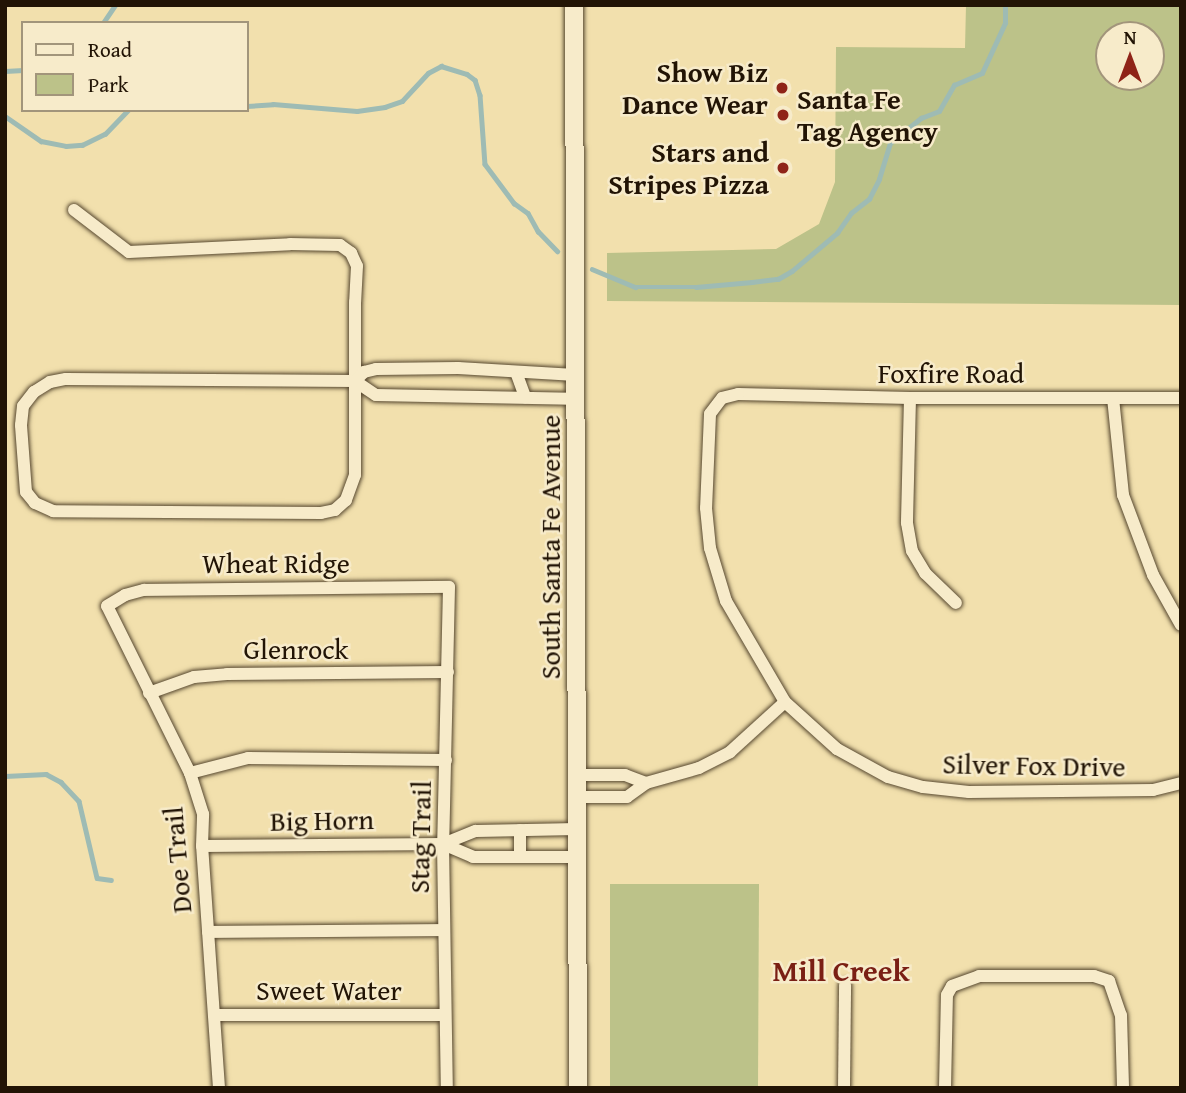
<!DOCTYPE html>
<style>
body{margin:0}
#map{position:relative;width:1186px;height:1093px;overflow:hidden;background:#f2e0ad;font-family:"Gentium Book Plus",serif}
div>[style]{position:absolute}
.green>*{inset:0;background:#bcc289}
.stream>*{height:4.5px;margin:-2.25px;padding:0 2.25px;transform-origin:2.25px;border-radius:2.25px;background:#9ebbb4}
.roads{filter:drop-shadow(0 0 2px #56472f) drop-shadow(0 0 2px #56472f)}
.minor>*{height:12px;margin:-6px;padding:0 6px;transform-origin:6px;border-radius:6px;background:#f7ebca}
.secondary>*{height:18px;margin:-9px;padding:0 9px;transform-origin:9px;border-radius:9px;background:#f7ebca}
.dots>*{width:19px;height:19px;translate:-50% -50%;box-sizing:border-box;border:4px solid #f7ebca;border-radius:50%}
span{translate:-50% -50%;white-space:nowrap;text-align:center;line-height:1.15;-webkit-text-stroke:5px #f7ebca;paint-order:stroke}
.poi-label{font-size:28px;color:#221405;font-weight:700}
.right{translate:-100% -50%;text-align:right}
.left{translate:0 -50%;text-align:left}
.street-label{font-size:28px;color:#221405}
.neighbourhood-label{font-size:30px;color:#7a1f14;font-weight:700}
.frame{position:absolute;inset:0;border:7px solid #221405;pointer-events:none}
.legend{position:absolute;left:21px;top:21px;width:228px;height:91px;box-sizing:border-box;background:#f7ebca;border:2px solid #a2957b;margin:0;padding:9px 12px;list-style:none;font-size:21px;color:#221405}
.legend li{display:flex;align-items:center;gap:14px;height:35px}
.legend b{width:35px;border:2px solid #a2957b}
.north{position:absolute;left:1095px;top:21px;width:70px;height:70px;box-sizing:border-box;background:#f7ebca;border:2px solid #a2957b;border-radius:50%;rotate:0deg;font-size:19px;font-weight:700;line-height:28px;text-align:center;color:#221405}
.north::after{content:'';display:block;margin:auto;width:24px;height:32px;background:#8f2418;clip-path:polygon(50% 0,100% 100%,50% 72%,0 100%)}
</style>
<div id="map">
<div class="green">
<div style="clip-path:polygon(evenodd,966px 5px,1181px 5px,1181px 305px,607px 301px,607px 253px,776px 249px,819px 224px,835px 182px,836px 47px,965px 48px,966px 5px,1109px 35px,1151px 35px,1151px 77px,1109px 77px,1109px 35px)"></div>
<div style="clip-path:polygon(610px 884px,759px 884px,758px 1088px,610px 1088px)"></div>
</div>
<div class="stream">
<div style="left:103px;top:23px;width:22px;rotate:-56deg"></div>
<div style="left:5px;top:71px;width:18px;rotate:-3deg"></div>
<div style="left:247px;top:106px;width:26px;rotate:-4deg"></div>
<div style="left:273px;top:104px;width:84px;rotate:4.8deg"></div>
<div style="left:357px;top:111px;width:28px;rotate:-8deg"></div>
<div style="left:385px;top:107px;width:18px;rotate:-19deg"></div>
<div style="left:402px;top:101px;width:38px;rotate:-47deg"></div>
<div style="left:428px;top:73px;width:15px;rotate:-28deg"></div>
<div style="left:441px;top:66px;width:27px;rotate:17deg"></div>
<div style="left:467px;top:74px;width:10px;rotate:37deg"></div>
<div style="left:475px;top:80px;width:16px;rotate:72deg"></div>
<div style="left:480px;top:95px;width:69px;rotate:85.9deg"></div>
<div style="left:485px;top:164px;width:49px;rotate:53.4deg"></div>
<div style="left:514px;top:203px;width:17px;rotate:36deg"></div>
<div style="left:528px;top:213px;width:21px;rotate:61deg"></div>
<div style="left:538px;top:231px;width:28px;rotate:46deg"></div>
<div style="left:5px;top:116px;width:44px;rotate:34.8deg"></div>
<div style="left:41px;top:141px;width:25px;rotate:11deg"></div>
<div style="left:66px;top:146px;width:16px;rotate:-4deg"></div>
<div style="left:82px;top:145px;width:25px;rotate:-26deg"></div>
<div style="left:105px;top:134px;width:33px;rotate:-46deg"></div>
<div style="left:592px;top:269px;width:47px;rotate:22.7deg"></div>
<div style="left:635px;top:287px;width:61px"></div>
<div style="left:696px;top:287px;width:56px;rotate:-5.1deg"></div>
<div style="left:752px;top:282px;width:26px;rotate:-7deg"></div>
<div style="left:778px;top:279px;width:16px;rotate:-30deg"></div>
<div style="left:792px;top:271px;width:59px;rotate:-40.2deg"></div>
<div style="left:837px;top:233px;width:24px;rotate:-55deg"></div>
<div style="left:851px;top:213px;width:23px;rotate:-38deg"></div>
<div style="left:869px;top:199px;width:22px;rotate:-63deg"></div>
<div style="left:879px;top:179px;width:38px;rotate:-73deg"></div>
<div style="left:890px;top:143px;width:40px;rotate:-39deg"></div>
<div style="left:921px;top:118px;width:19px;rotate:-21deg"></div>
<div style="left:939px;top:111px;width:30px;rotate:-60deg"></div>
<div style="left:954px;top:85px;width:30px;rotate:-23deg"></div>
<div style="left:982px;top:73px;width:55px;rotate:-65.3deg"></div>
<div style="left:1005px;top:23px;width:18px;rotate:-90deg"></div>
<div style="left:5px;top:776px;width:41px;rotate:-2.8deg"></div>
<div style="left:46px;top:774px;width:17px;rotate:28deg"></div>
<div style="left:61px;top:782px;width:26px;rotate:47deg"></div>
<div style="left:79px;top:801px;width:79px;rotate:76.8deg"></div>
<div style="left:97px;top:878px;width:14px;rotate:8deg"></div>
</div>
<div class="roads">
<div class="minor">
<div style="left:74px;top:210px;width:69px;rotate:37.4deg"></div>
<div style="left:129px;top:252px;width:161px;rotate:-2.8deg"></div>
<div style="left:290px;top:244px;width:50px;rotate:1.1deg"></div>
<div style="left:340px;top:245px;width:14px;rotate:36deg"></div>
<div style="left:351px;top:253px;width:14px;rotate:65deg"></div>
<div style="left:357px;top:266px;width:36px;rotate:93deg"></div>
<div style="left:355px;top:302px;width:173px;rotate:90deg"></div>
<div style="left:355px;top:475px;width:27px;rotate:110deg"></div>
<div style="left:346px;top:500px;width:15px;rotate:138deg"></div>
<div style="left:335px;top:510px;width:14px;rotate:168deg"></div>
<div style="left:321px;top:513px;width:268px;rotate:-179.6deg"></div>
<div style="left:53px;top:511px;width:20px;rotate:-156deg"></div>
<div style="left:35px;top:503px;width:14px;rotate:-129deg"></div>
<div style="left:26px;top:492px;width:67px;rotate:-94.3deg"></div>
<div style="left:21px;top:425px;width:19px;rotate:-84deg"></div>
<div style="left:23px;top:406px;width:18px;rotate:-52deg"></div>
<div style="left:34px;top:392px;width:19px;rotate:-32deg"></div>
<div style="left:50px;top:382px;width:16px;rotate:-11deg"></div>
<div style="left:66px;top:379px;width:289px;rotate:0.4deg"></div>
<div style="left:355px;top:381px;width:25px;rotate:34deg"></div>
<div style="left:376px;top:395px;width:200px;rotate:1.1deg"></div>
<div style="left:516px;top:372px;width:27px;rotate:70deg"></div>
<div style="left:355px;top:381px;width:13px;rotate:-45deg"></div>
<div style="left:364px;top:372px;width:12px;rotate:-14deg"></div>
<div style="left:376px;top:369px;width:82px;rotate:-0.7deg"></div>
<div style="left:458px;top:368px;width:118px;rotate:3.4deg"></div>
<div style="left:910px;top:398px;width:125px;rotate:91.4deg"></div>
<div style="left:907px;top:523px;width:28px;rotate:80deg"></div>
<div style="left:912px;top:551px;width:26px;rotate:59deg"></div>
<div style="left:925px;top:573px;width:43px;rotate:44.1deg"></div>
<div style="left:1113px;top:398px;width:98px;rotate:84.1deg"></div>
<div style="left:1123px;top:495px;width:85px;rotate:69.4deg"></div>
<div style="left:1153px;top:575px;width:57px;rotate:60.8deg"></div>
<div style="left:1181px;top:398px;width:271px;rotate:180deg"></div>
<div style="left:910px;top:398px;width:172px;rotate:-178.7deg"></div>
<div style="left:738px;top:394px;width:16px;rotate:166deg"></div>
<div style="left:722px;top:398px;width:20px;rotate:127deg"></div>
<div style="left:710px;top:414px;width:94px;rotate:92.4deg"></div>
<div style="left:706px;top:508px;width:40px;rotate:84.3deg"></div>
<div style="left:710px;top:548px;width:55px;rotate:73.2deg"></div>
<div style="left:726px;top:601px;width:117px;rotate:59.7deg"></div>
<div style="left:785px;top:702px;width:70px;rotate:42.1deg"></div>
<div style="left:837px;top:749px;width:58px;rotate:28.8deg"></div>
<div style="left:888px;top:777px;width:36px;rotate:16deg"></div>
<div style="left:923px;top:787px;width:46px;rotate:6.2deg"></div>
<div style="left:969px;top:792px;width:184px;rotate:-0.6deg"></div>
<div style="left:1153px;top:790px;width:29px;rotate:-14deg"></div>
<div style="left:149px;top:693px;width:48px;rotate:-19.6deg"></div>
<div style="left:194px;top:677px;width:33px;rotate:-5deg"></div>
<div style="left:227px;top:674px;width:221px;rotate:-0.5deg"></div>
<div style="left:190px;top:773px;width:60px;rotate:-14.5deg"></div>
<div style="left:248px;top:758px;width:198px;rotate:0.6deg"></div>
<div style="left:577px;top:775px;width:48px"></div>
<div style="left:625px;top:775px;width:22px;rotate:21deg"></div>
<div style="left:577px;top:797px;width:50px"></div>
<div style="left:627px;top:797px;width:24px;rotate:-36deg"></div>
<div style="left:646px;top:783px;width:55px;rotate:-15.8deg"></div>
<div style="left:699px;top:768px;width:35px;rotate:-27deg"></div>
<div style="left:730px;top:752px;width:74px;rotate:-42.3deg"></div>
<div style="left:443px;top:844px;width:33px;rotate:23deg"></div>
<div style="left:473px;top:857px;width:104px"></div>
<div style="left:202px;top:846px;width:241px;rotate:-0.5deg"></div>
<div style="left:443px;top:844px;width:35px;rotate:-22deg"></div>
<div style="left:476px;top:831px;width:101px;rotate:-1.1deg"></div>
<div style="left:520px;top:857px;width:27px;rotate:-90deg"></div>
<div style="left:208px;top:932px;width:236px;rotate:-0.5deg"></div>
<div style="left:214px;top:1015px;width:230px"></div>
<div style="left:219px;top:1088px;width:243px;rotate:-94deg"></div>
<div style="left:202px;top:846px;width:32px;rotate:-88deg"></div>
<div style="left:203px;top:814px;width:43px;rotate:-107.6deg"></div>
<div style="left:190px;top:773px;width:186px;rotate:-116.4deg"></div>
<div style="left:107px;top:606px;width:21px;rotate:-31deg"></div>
<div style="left:125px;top:595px;width:20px;rotate:-15deg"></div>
<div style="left:144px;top:590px;width:305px;rotate:-0.6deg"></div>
<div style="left:449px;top:587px;width:257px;rotate:91.3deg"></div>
<div style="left:443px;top:844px;width:244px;rotate:89.1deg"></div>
<div style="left:844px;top:1088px;width:103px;rotate:-89.4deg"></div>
<div style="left:945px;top:1088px;width:93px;rotate:-88.8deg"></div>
<div style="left:947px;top:995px;width:10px;rotate:-61deg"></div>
<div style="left:952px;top:986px;width:29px;rotate:-20deg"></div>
<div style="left:979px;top:976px;width:115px"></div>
<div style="left:1094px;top:976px;width:16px;rotate:18deg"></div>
<div style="left:1109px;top:981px;width:36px;rotate:71deg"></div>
<div style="left:1121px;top:1015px;width:73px;rotate:88.4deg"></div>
</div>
<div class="secondary">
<div style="left:574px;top:5px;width:1083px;rotate:89.79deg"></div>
</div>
</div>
<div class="dots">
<div style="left:782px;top:88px;background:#8f2418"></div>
<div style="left:783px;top:115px;background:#8f2418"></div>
<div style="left:783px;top:168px;background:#8f2418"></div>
</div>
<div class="poi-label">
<span class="right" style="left:768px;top:88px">Show Biz<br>Dance Wear</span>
<span class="left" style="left:797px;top:115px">Santa Fe<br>Tag Agency</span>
<span class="right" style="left:769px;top:168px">Stars and<br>Stripes Pizza</span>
</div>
<div class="street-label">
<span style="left:951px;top:373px">Foxfire Road</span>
<span style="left:550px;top:547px;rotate:-90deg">South Santa Fe Avenue</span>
<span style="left:276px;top:563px">Wheat Ridge</span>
<span style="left:296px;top:649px">Glenrock</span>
<span style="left:1034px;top:765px;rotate:1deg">Silver Fox Drive</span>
<span style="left:322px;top:820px;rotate:-1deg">Big Horn</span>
<span style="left:420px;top:837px;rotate:-89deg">Stag Trail</span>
<span style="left:177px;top:860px;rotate:-95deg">Doe Trail</span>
<span style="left:329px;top:990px">Sweet Water</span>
</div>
<div class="neighbourhood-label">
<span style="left:841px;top:970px">Mill Creek</span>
</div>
<div class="frame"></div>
<ul class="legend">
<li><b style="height:9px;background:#f7ebca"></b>Road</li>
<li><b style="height:19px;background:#bcc289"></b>Park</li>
</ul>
<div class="north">N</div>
</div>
